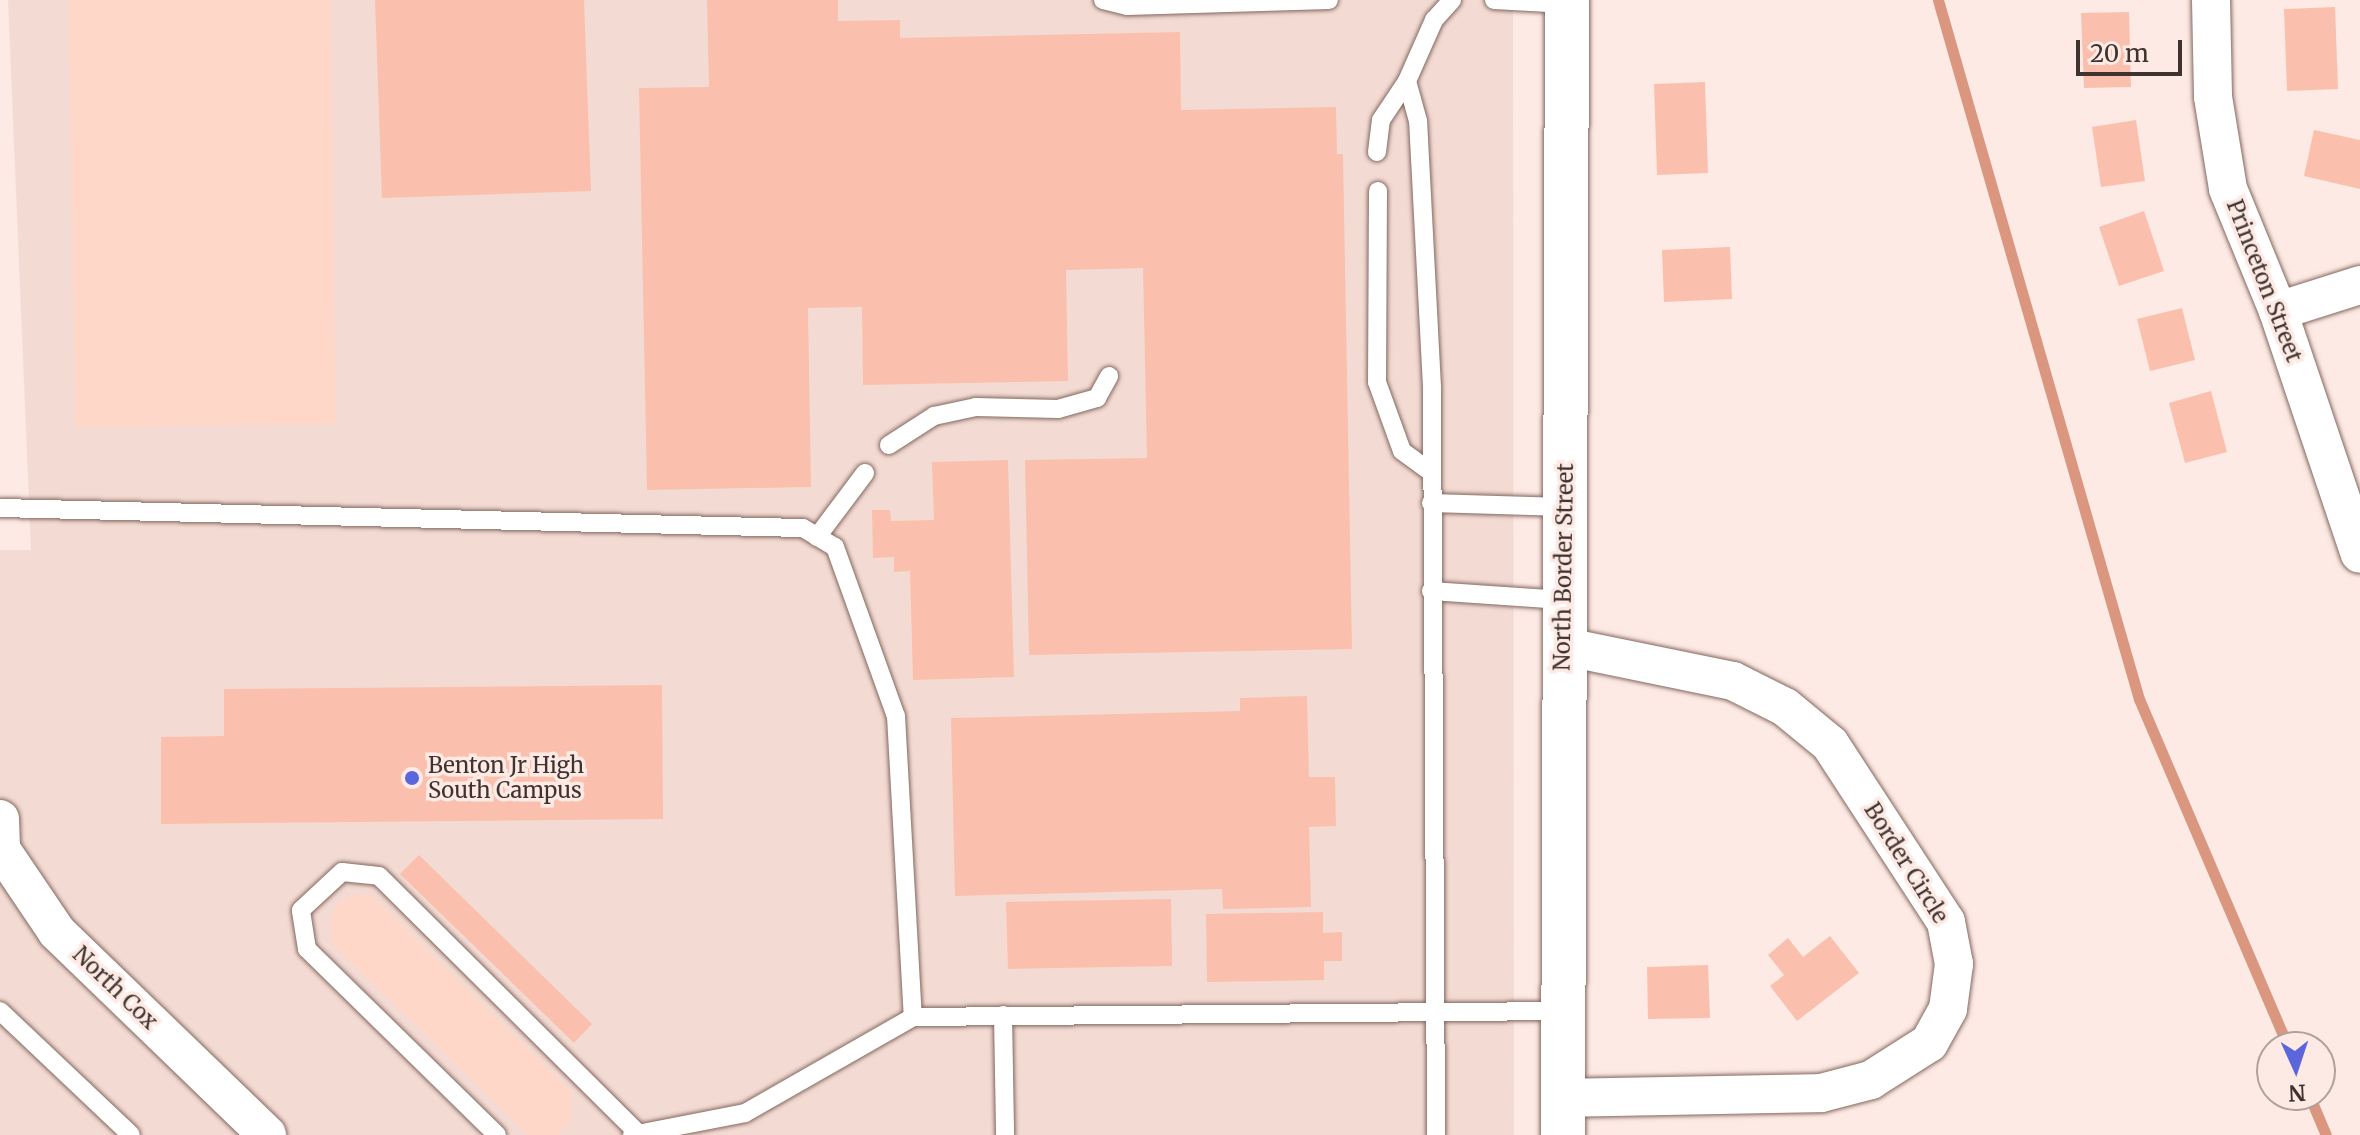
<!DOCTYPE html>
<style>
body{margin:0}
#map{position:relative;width:2360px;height:1135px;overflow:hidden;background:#fdeae4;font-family:Merriweather,serif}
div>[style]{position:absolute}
.built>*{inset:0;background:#f3dbd3}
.green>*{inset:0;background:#ffd7c9}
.stream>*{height:11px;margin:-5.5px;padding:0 5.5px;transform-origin:5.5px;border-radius:5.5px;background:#da967e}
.building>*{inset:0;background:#fac0ad}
.roads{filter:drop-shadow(0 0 2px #83685f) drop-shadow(0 0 2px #83685f)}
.lane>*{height:18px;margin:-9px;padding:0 9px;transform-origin:9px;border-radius:9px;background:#fff}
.street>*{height:38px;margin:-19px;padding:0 19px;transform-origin:19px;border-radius:19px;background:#fff}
.secondary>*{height:44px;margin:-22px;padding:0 22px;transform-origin:22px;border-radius:22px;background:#fff}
.dots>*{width:22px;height:22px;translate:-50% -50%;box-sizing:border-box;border:4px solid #fdeae4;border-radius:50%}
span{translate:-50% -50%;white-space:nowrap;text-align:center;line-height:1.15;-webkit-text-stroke:7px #fdeae4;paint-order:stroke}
.street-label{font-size:22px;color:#3f332f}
.poi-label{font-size:22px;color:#3f332f}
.left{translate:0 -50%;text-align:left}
.north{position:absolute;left:2256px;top:1031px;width:80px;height:80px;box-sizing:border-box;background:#fdeae4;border:2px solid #b1a19c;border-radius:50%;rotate:177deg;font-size:22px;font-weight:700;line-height:32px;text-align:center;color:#3f332f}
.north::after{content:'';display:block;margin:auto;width:28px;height:36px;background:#5b66dd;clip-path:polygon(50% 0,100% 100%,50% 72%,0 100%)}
.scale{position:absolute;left:2076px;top:40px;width:106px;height:36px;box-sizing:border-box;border:4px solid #3f332f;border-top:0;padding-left:10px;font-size:24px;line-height:28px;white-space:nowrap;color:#3f332f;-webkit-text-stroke:6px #fdeae4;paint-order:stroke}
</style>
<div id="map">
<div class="built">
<div style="clip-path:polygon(8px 0,1513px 0,1514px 1135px,0 1135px,0 550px,31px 550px)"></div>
</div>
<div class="green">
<div style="clip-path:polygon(69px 0,331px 0,336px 424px,75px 427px)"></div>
<div style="clip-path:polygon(352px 895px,371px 895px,571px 1091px,571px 1121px,557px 1135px,528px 1135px,333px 944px,329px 922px,337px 904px)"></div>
</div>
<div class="stream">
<div style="left:1938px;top:0;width:727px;rotate:73.96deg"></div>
<div style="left:2139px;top:699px;width:379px;rotate:66.8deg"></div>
<div style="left:2309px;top:1095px;width:43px;rotate:67deg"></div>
</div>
<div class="building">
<div style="clip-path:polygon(375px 0,584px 0,591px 191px,382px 198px)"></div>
<div style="clip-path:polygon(707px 0,838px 0,838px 21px,900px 20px,900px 38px,1180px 32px,1181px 110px,1336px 107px,1337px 154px,1343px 154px,1352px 649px,1029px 655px,1025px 460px,1147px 458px,1143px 268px,1066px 270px,1068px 381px,863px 385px,862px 307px,808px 308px,811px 487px,647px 490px,639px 88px,709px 87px)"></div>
<div style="clip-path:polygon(2335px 7px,2338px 89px,2287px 91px,2284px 9px)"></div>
<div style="clip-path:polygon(2129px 12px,2131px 87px,2084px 88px,2081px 13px)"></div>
<div style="clip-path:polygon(1705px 82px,1708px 173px,1657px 175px,1654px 84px)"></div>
<div style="clip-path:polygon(2136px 120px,2145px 181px,2101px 187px,2092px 127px)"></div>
<div style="clip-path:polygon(2314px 130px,2360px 140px,2360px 189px,2304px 176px)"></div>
<div style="clip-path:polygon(2144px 211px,2164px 271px,2119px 286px,2099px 227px)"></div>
<div style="clip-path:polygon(1730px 247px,1732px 299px,1664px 302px,1662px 250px)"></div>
<div style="clip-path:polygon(2182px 308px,2195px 360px,2150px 371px,2137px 319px)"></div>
<div style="clip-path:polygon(2211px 391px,2227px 452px,2185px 463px,2169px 403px)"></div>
<div style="clip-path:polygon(1008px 460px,1014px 677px,913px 680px,910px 571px,894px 572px,894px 557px,873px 558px,872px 510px,890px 510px,891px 521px,934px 520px,932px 462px)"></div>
<div style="clip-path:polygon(662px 685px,663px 819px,161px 824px,161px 737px,224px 736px,224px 689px)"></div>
<div style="clip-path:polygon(1307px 696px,1309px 777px,1335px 777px,1336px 826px,1309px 827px,1311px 907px,1223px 909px,1222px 889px,955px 896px,951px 718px,1240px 711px,1240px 698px)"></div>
<div style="clip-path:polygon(419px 855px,592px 1024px,574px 1043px,400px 874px)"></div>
<div style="clip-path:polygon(1171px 899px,1172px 966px,1008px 969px,1006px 902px)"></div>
<div style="clip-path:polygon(1323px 912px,1323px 933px,1342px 932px,1342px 961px,1324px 961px,1324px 980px,1207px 982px,1206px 914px)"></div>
<div style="clip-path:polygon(1830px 936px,1859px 973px,1797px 1021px,1770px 986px,1784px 975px,1768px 955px,1788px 938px,1803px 957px)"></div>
<div style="clip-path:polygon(1708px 965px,1710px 1018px,1648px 1019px,1647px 967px)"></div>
</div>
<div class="roads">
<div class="lane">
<div style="left:1103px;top:0;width:25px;rotate:14deg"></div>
<div style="left:1127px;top:6px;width:202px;rotate:-1.7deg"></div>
<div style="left:1494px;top:0;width:73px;rotate:3.1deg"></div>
<div style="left:1377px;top:152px;width:32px;rotate:-83deg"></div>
<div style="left:1381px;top:120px;width:47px;rotate:-56.3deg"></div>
<div style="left:1378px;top:191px;width:191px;rotate:90.3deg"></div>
<div style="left:1377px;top:382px;width:73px;rotate:70.1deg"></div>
<div style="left:1402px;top:451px;width:36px;rotate:36deg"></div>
<div style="left:889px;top:445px;width:54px;rotate:-32.8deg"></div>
<div style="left:934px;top:416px;width:43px;rotate:-12.1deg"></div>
<div style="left:976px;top:407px;width:82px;rotate:1.4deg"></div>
<div style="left:1058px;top:409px;width:41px;rotate:-15.8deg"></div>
<div style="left:1097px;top:398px;width:25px;rotate:-61deg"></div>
<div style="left:1431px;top:503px;width:133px;rotate:1.7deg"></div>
<div style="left:0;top:508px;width:803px;rotate:1.43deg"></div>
<div style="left:803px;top:528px;width:37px;rotate:31deg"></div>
<div style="left:835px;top:547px;width:180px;rotate:70.2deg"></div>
<div style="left:896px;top:716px;width:301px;rotate:86.8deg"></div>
<div style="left:913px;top:1017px;width:651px;rotate:-0.53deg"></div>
<div style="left:817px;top:537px;width:80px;rotate:-53.1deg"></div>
<div style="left:1431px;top:591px;width:132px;rotate:3.9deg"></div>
<div style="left:0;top:1011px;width:180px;rotate:43.4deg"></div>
<div style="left:1003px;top:1015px;width:120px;rotate:89deg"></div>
<div style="left:497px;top:1135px;width:266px;rotate:-135.6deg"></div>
<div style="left:307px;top:949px;width:39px;rotate:-99deg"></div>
<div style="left:301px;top:910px;width:56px;rotate:-42.8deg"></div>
<div style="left:342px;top:872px;width:37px;rotate:6deg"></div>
<div style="left:379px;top:876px;width:366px;rotate:44.8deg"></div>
<div style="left:632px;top:1135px;width:115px;rotate:-11deg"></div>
<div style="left:745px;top:1113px;width:193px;rotate:-29.7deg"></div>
<div style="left:1436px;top:1135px;width:748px;rotate:-90.31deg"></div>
<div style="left:1432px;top:387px;width:266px;rotate:-93deg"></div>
<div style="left:1418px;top:121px;width:41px;rotate:-105.4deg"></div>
<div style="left:1407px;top:81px;width:67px;rotate:-66.1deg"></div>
<div style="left:1434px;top:20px;width:27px;rotate:-48deg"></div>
</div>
<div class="street">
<div style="left:2211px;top:0;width:97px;rotate:88.8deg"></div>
<div style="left:2213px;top:97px;width:93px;rotate:80.7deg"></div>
<div style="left:2228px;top:189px;width:132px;rotate:67.7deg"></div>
<div style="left:2278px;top:311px;width:256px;rotate:71.4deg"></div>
<div style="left:2278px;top:311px;width:86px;rotate:-17.6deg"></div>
<div style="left:1562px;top:646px;width:175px;rotate:11.6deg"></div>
<div style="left:1733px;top:681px;width:58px;rotate:26.6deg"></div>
<div style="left:1785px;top:707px;width:58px;rotate:39.4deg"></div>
<div style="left:1830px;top:744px;width:212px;rotate:56.9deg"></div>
<div style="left:1946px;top:922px;width:43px;rotate:79.2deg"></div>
<div style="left:1954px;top:964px;width:45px;rotate:97.6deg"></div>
<div style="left:1948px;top:1009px;width:39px;rotate:119deg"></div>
<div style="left:1929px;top:1043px;width:69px;rotate:147.5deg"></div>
<div style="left:1871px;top:1080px;width:52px;rotate:165.4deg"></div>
<div style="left:1821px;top:1093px;width:257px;rotate:178.9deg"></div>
<div style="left:0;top:819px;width:30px;rotate:88deg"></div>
<div style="left:1px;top:849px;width:100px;rotate:56deg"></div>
<div style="left:57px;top:932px;width:292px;rotate:44deg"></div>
</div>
<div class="secondary">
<div style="left:1563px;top:1135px;width:1135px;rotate:-89.8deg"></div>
</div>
</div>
<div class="dots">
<div style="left:412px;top:778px;background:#5b66dd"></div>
</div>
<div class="street-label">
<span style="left:2264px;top:281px;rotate:69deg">Princeton Street</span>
<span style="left:1564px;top:567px;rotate:-89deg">North Border Street</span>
<span style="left:1906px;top:863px;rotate:58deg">Border Circle</span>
<span style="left:115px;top:988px;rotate:44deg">North Cox</span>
</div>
<div class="poi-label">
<span class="left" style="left:428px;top:778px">Benton Jr High<br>South Campus</span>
</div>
<div class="north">N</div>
<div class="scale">20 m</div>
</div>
